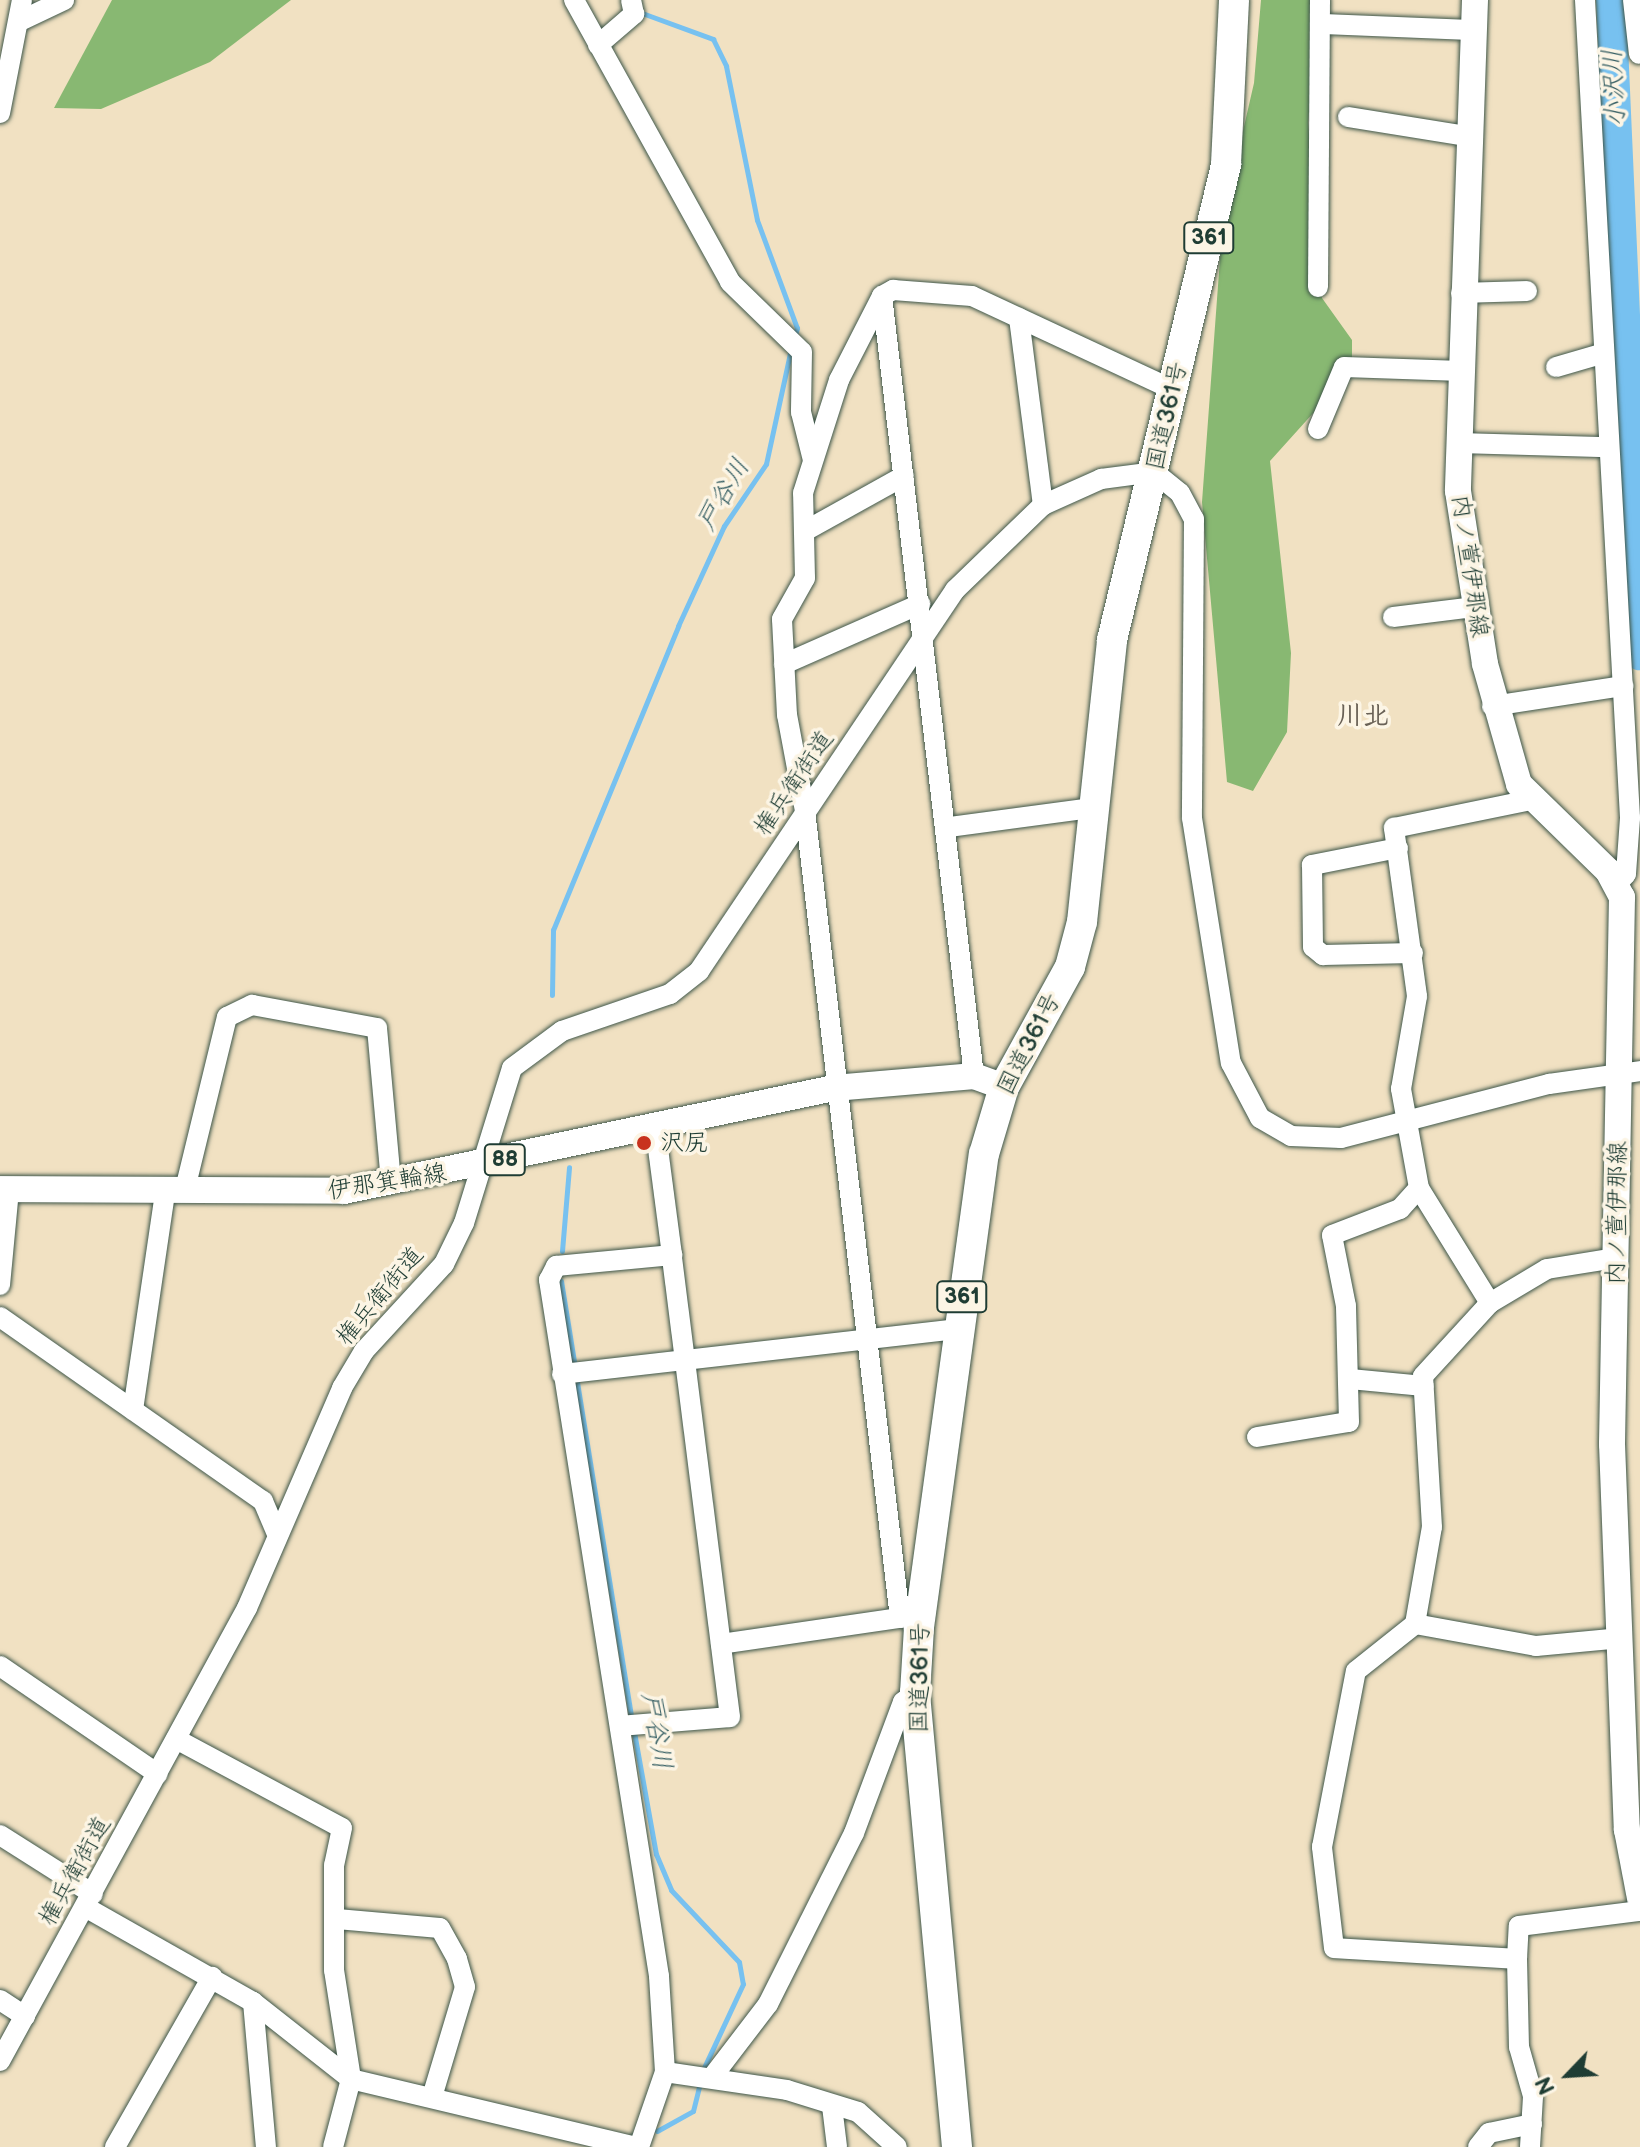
<!DOCTYPE html>
<meta charset="utf-8">
<style>
body{margin:0}
#map{position:relative;width:1640px;height:2147px;overflow:hidden;background:#f1e1c2;font-family:"Balsamiq Sans","Klee One",sans-serif}
div>[style]{position:absolute}
.forest>*{inset:0;background:#88b872}
.stream>*{height:5px;margin:-2.5px;padding:0 2.5px;transform-origin:2.5px;border-radius:2.5px;background:#77c1f0}
.river>*{height:30px;margin:-15px;padding:0 15px;transform-origin:15px;border-radius:15px;background:#77c1f0}
.roads{filter:drop-shadow(0 0 2px #3e5649) drop-shadow(0 0 2px #3e5649)}
.minor>*{height:20px;margin:-10px;padding:0 10px;transform-origin:10px;border-radius:10px;background:#fff}
.major>*{height:26px;margin:-13px;padding:0 13px;transform-origin:13px;border-radius:13px;background:#fff}
.highway>*{height:30px;margin:-15px;padding:0 15px;transform-origin:15px;border-radius:15px;background:#fff}
.dots>*{width:22px;height:22px;translate:-50% -50%;box-sizing:border-box;border:4px solid #fcf5e5;border-radius:50%}
span{translate:-50% -50%;white-space:nowrap;text-align:center;line-height:1.15;-webkit-text-stroke:7px #fcf5e5;paint-order:stroke}
.shield-label span{padding:2px 6px;background:#fcf5e5;border:2px solid;border-radius:6px;-webkit-text-stroke-width:0}
.shield-label{font-size:22px;color:#1f3d34;font-weight:700}
.street-label{font-size:24px;color:#1f3d34}
.poi-label{font-size:24px;color:#1f3d34}
.left{translate:0 -50%;text-align:left}
.water-label{font-size:26px;color:#355e63;font-style:italic}
.neighbourhood-label{font-size:26px;color:#696156;font-weight:700}
.north{position:absolute;left:1528px;top:2035px;width:80px;height:80px;-webkit-text-stroke:6px #fcf5e5;paint-order:stroke;rotate:245deg;font-size:22px;font-weight:700;line-height:32px;text-align:center;color:#1f3d34}
.north::after{content:'';display:block;margin:auto;width:28px;height:36px;background:#1f3d34;clip-path:polygon(50% 0,100% 100%,50% 72%,0 100%)}
</style>
<div id="map">
<div class="forest">
<div style="clip-path:polygon(112px 0,291px 0,210px 62px,101px 109px,54px 108px)"></div>
<div style="clip-path:polygon(1261px 0,1320px 0,1308px 122px,1322px 298px,1352px 340px,1352px 370px,1270px 461px,1291px 653px,1287px 732px,1253px 791px,1227px 782px,1202px 502px,1223px 218px,1254px 83px)"></div>
</div>
<div class="stream">
<div style="left:642px;top:13px;width:76px;rotate:20.1deg"></div>
<div style="left:713px;top:39px;width:30px;rotate:64deg"></div>
<div style="left:726px;top:66px;width:157px;rotate:78.6deg"></div>
<div style="left:757px;top:220px;width:115px;rotate:69.7deg"></div>
<div style="left:797px;top:328px;width:10px;rotate:107deg"></div>
<div style="left:552px;top:995px;width:65px;rotate:-89.1deg"></div>
<div style="left:553px;top:930px;width:329px;rotate:-67.6deg"></div>
<div style="left:678px;top:626px;width:110px;rotate:-65.3deg"></div>
<div style="left:724px;top:526px;width:75px;rotate:-55.9deg"></div>
<div style="left:766px;top:464px;width:119px;rotate:-77.8deg"></div>
<div style="left:562px;top:1251px;width:84px;rotate:-85.2deg"></div>
<div style="left:561px;top:1281px;width:87px;rotate:80.8deg"></div>
<div style="left:576px;top:1376px;width:351px;rotate:80.8deg"></div>
<div style="left:634px;top:1732px;width:124px;rotate:79.8deg"></div>
<div style="left:656px;top:1854px;width:39px;rotate:67deg"></div>
<div style="left:671px;top:1890px;width:99px;rotate:46.6deg"></div>
<div style="left:739px;top:1962px;width:22px;rotate:80deg"></div>
<div style="left:743px;top:1984px;width:97px;rotate:115deg"></div>
<div style="left:657px;top:2131px;width:41px;rotate:-29.1deg"></div>
<div style="left:693px;top:2111px;width:30px;rotate:-76deg"></div>
</div>
<div class="river">
<div style="left:1611px;top:0;width:656px;rotate:87.46deg"></div>
</div>
<div class="roads">
<div class="minor">
<div style="left:574px;top:0;width:322px;rotate:61deg"></div>
<div style="left:730px;top:282px;width:100px;rotate:44.2deg"></div>
<div style="left:802px;top:352px;width:60px;rotate:91deg"></div>
<div style="left:801px;top:412px;width:49px;rotate:76deg"></div>
<div style="left:1585px;top:0;width:819px;rotate:86.85deg"></div>
<div style="left:1630px;top:818px;width:56px;rotate:94.1deg"></div>
<div style="left:1626px;top:874px;width:12px;rotate:132deg"></div>
<div style="left:1633px;top:0;width:54px;rotate:83.7deg"></div>
<div style="left:20px;top:21px;width:49px;rotate:-25.5deg"></div>
<div style="left:1321px;top:24px;width:152px;rotate:2.3deg"></div>
<div style="left:598px;top:45px;width:48px;rotate:-40.7deg"></div>
<div style="left:634px;top:14px;width:14px;rotate:-102deg"></div>
<div style="left:0;top:113px;width:115px;rotate:-79deg"></div>
<div style="left:1348px;top:117px;width:120px;rotate:9.1deg"></div>
<div style="left:1318px;top:287px;width:287px;rotate:-89.6deg"></div>
<div style="left:1461px;top:293px;width:66px;rotate:-1.7deg"></div>
<div style="left:882px;top:296px;width:785px;rotate:83.27deg"></div>
<div style="left:1019px;top:318px;width:189px;rotate:82.7deg"></div>
<div style="left:1556px;top:367px;width:47px;rotate:-16.1deg"></div>
<div style="left:1318px;top:429px;width:67px;rotate:-67.2deg"></div>
<div style="left:1344px;top:367px;width:118px;rotate:1.9deg"></div>
<div style="left:1460px;top:443px;width:147px;rotate:1.6deg"></div>
<div style="left:805px;top:531px;width:113px;rotate:-29.1deg"></div>
<div style="left:1393px;top:617px;width:83px;rotate:-7deg"></div>
<div style="left:784px;top:664px;width:149px;rotate:-23.8deg"></div>
<div style="left:1492px;top:706px;width:133px;rotate:-8.7deg"></div>
<div style="left:949px;top:827px;width:144px;rotate:-7.6deg"></div>
<div style="left:1398px;top:848px;width:88px;rotate:168.8deg"></div>
<div style="left:1312px;top:865px;width:82px;rotate:89.3deg"></div>
<div style="left:1313px;top:947px;width:13px;rotate:39deg"></div>
<div style="left:1323px;top:955px;width:90px;rotate:-1.3deg"></div>
<div style="left:185px;top:1189px;width:177px;rotate:-76.3deg"></div>
<div style="left:227px;top:1017px;width:28px;rotate:-26deg"></div>
<div style="left:252px;top:1005px;width:127px;rotate:10.4deg"></div>
<div style="left:377px;top:1028px;width:156px;rotate:84.8deg"></div>
<div style="left:0;top:1285px;width:96px;rotate:-84.6deg"></div>
<div style="left:1490px;top:1303px;width:66px;rotate:-30.8deg"></div>
<div style="left:1547px;top:1269px;width:70px;rotate:-9.1deg"></div>
<div style="left:0;top:1317px;width:321px;rotate:35deg"></div>
<div style="left:263px;top:1501px;width:36px;rotate:67deg"></div>
<div style="left:562px;top:1374px;width:398px;rotate:-6.5deg"></div>
<div style="left:1350px;top:1379px;width:74px;rotate:5.4deg"></div>
<div style="left:133px;top:1410px;width:225px;rotate:-81.6deg"></div>
<div style="left:1257px;top:1437px;width:93px;rotate:-9.3deg"></div>
<div style="left:1349px;top:1422px;width:116px;rotate:-91.5deg"></div>
<div style="left:1346px;top:1306px;width:72px;rotate:-101.2deg"></div>
<div style="left:1332px;top:1235px;width:73px;rotate:-20.9deg"></div>
<div style="left:1400px;top:1209px;width:28px;rotate:-48deg"></div>
<div style="left:1419px;top:1188px;width:101px;rotate:-100.3deg"></div>
<div style="left:1401px;top:1089px;width:94px;rotate:-80.2deg"></div>
<div style="left:1417px;top:996px;width:170px;rotate:-97.8deg"></div>
<div style="left:1394px;top:828px;width:140px;rotate:-11.6deg"></div>
<div style="left:1415px;top:1624px;width:98px;rotate:-80.1deg"></div>
<div style="left:1432px;top:1527px;width:151px;rotate:-93.4deg"></div>
<div style="left:1423px;top:1376px;width:99px;rotate:-47.5deg"></div>
<div style="left:1490px;top:1303px;width:135px;rotate:-121.7deg"></div>
<div style="left:721px;top:1644px;width:181px;rotate:-8.3deg"></div>
<div style="left:900px;top:1618px;width:813px;rotate:-96.71deg"></div>
<div style="left:805px;top:811px;width:98px;rotate:-100.6deg"></div>
<div style="left:787px;top:715px;width:96px;rotate:-93deg"></div>
<div style="left:782px;top:619px;width:47px;rotate:-60.7deg"></div>
<div style="left:805px;top:578px;width:85px;rotate:-91.3deg"></div>
<div style="left:803px;top:493px;width:119px;rotate:-72.3deg"></div>
<div style="left:839px;top:380px;width:94px;rotate:-62.9deg"></div>
<div style="left:882px;top:296px;width:13px;rotate:-29deg"></div>
<div style="left:893px;top:290px;width:79px;rotate:4.3deg"></div>
<div style="left:972px;top:296px;width:223px;rotate:25deg"></div>
<div style="left:0;top:1666px;width:191px;rotate:34.4deg"></div>
<div style="left:620px;top:1726px;width:110px;rotate:-4.7deg"></div>
<div style="left:730px;top:1717px;width:466px;rotate:-97.2deg"></div>
<div style="left:176px;top:1739px;width:188px;rotate:28.2deg"></div>
<div style="left:342px;top:1828px;width:38px;rotate:102deg"></div>
<div style="left:334px;top:1865px;width:105px;rotate:90deg"></div>
<div style="left:334px;top:1970px;width:110px;rotate:81.1deg"></div>
<div style="left:351px;top:2079px;width:70px;rotate:104.8deg"></div>
<div style="left:0;top:1835px;width:110px;rotate:32.4deg"></div>
<div style="left:85px;top:1907px;width:193px;rotate:29.5deg"></div>
<div style="left:253px;top:2002px;width:125px;rotate:38.2deg"></div>
<div style="left:351px;top:2079px;width:294px;rotate:13.4deg"></div>
<div style="left:337px;top:1919px;width:103px;rotate:5deg"></div>
<div style="left:440px;top:1928px;width:35px;rotate:61deg"></div>
<div style="left:457px;top:1959px;width:29px;rotate:74deg"></div>
<div style="left:465px;top:1987px;width:115px;rotate:106.7deg"></div>
<div style="left:1517px;top:1959px;width:33px;rotate:-87deg"></div>
<div style="left:1519px;top:1926px;width:122px;rotate:-7.1deg"></div>
<div style="left:0;top:2000px;width:30px;rotate:33deg"></div>
<div style="left:253px;top:2002px;width:146px;rotate:84.9deg"></div>
<div style="left:0;top:2061px;width:516px;rotate:-61.4deg"></div>
<div style="left:247px;top:1608px;width:240px;rotate:-66.6deg"></div>
<div style="left:342px;top:1388px;width:43px;rotate:-59.3deg"></div>
<div style="left:364px;top:1351px;width:118px;rotate:-47.4deg"></div>
<div style="left:444px;top:1264px;width:46px;rotate:-64deg"></div>
<div style="left:464px;top:1223px;width:162px;rotate:-72.8deg"></div>
<div style="left:512px;top:1068px;width:62px;rotate:-36.5deg"></div>
<div style="left:562px;top:1031px;width:114px;rotate:-18.9deg"></div>
<div style="left:670px;top:994px;width:37px;rotate:-38deg"></div>
<div style="left:699px;top:971px;width:459px;rotate:-56.1deg"></div>
<div style="left:955px;top:590px;width:122px;rotate:-44deg"></div>
<div style="left:1043px;top:505px;width:64px;rotate:-24.1deg"></div>
<div style="left:1101px;top:479px;width:53px;rotate:-7.5deg"></div>
<div style="left:1154px;top:472px;width:33px;rotate:39deg"></div>
<div style="left:1180px;top:493px;width:30px;rotate:62deg"></div>
<div style="left:1194px;top:519px;width:299px;rotate:90.4deg"></div>
<div style="left:1192px;top:818px;width:248px;rotate:81deg"></div>
<div style="left:1231px;top:1063px;width:62px;rotate:62.2deg"></div>
<div style="left:1260px;top:1118px;width:36px;rotate:30deg"></div>
<div style="left:1291px;top:1136px;width:50px;rotate:2.3deg"></div>
<div style="left:1341px;top:1138px;width:215px;rotate:-14.6deg"></div>
<div style="left:1549px;top:1084px;width:92px;rotate:-8.1deg"></div>
<div style="left:665px;top:2072px;width:123px;rotate:8.4deg"></div>
<div style="left:787px;top:2090px;width:74px;rotate:17.2deg"></div>
<div style="left:858px;top:2112px;width:52px;rotate:41.9deg"></div>
<div style="left:713px;top:2076px;width:91px;rotate:-52.6deg"></div>
<div style="left:768px;top:2004px;width:191px;rotate:-63.3deg"></div>
<div style="left:854px;top:1833px;width:140px;rotate:-69.5deg"></div>
<div style="left:903px;top:1702px;width:15px;rotate:-37deg"></div>
<div style="left:832px;top:2106px;width:41px;rotate:83deg"></div>
<div style="left:115px;top:2147px;width:196px;rotate:-60.3deg"></div>
<div style="left:639px;top:2147px;width:79px;rotate:-70.9deg"></div>
<div style="left:665px;top:2072px;width:96px;rotate:-93.6deg"></div>
<div style="left:659px;top:1976px;width:705px;rotate:-98.98deg"></div>
<div style="left:549px;top:1280px;width:16px;rotate:-63deg"></div>
<div style="left:556px;top:1266px;width:117px;rotate:-5.4deg"></div>
<div style="left:672px;top:1255px;width:130px;rotate:-97.5deg"></div>
<div style="left:1478px;top:2147px;width:18px;rotate:-52deg"></div>
<div style="left:1489px;top:2133px;width:44px;rotate:-11.8deg"></div>
<div style="left:1530px;top:2147px;width:51px;rotate:-86.6deg"></div>
<div style="left:1533px;top:2096px;width:51px;rotate:-105.9deg"></div>
<div style="left:1519px;top:2047px;width:88px;rotate:-91.3deg"></div>
<div style="left:1517px;top:1959px;width:183px;rotate:-176.6deg"></div>
<div style="left:1334px;top:1948px;width:102px;rotate:-96.8deg"></div>
<div style="left:1322px;top:1847px;width:179px;rotate:-79.1deg"></div>
<div style="left:1356px;top:1671px;width:75px;rotate:-38.5deg"></div>
<div style="left:1415px;top:1624px;width:123px;rotate:10.3deg"></div>
<div style="left:1536px;top:1646px;width:86px;rotate:-5.3deg"></div>
</div>
<div class="major">
<div style="left:1475px;top:0;width:491px;rotate:92deg"></div>
<div style="left:1458px;top:491px;width:175px;rotate:81.1deg"></div>
<div style="left:1485px;top:664px;width:125px;rotate:74.2deg"></div>
<div style="left:1519px;top:784px;width:124px;rotate:44.3deg"></div>
<div style="left:1608px;top:871px;width:30px;rotate:62deg"></div>
<div style="left:1622px;top:897px;width:547px;rotate:91.05deg"></div>
<div style="left:1612px;top:1444px;width:386px;rotate:87.8deg"></div>
<div style="left:1627px;top:1830px;width:69px;rotate:79.2deg"></div>
<div style="left:0;top:1189px;width:344px;rotate:0.3deg"></div>
<div style="left:344px;top:1191px;width:501px;rotate:-11.87deg"></div>
<div style="left:834px;top:1088px;width:141px;rotate:-4.9deg"></div>
<div style="left:974px;top:1076px;width:32px;rotate:20deg"></div>
</div>
<div class="highway">
<div style="left:957px;top:2147px;width:456px;rotate:-95.3deg"></div>
<div style="left:915px;top:1693px;width:66px;rotate:-86.5deg"></div>
<div style="left:919px;top:1627px;width:477px;rotate:-82.2deg"></div>
<div style="left:984px;top:1154px;width:70px;rotate:-73.4deg"></div>
<div style="left:1004px;top:1087px;width:137px;rotate:-61.2deg"></div>
<div style="left:1070px;top:967px;width:47px;rotate:-75.1deg"></div>
<div style="left:1082px;top:922px;width:284px;rotate:-83.9deg"></div>
<div style="left:1112px;top:640px;width:489px;rotate:-76.5deg"></div>
<div style="left:1226px;top:164px;width:164px;rotate:-87.2deg"></div>
</div>
</div>
<div class="dots">
<div style="left:644px;top:1143px;background:#c8321e"></div>
</div>
<div class="shield-label">
<span style="left:1209px;top:238px">361</span>
<span style="left:505px;top:1160px">88</span>
<span style="left:962px;top:1297px">361</span>
</div>
<div class="street-label">
<span style="left:1167px;top:416px;rotate:-77deg">国道361号</span>
<span style="left:1470px;top:566px;rotate:82deg">内ノ萱伊那線</span>
<span style="left:794px;top:783px;rotate:-56deg">権兵衛街道</span>
<span style="left:1029px;top:1044px;rotate:-63deg">国道361号</span>
<span style="left:387px;top:1182px;rotate:-9deg">伊那箕輪線</span>
<span style="left:1617px;top:1213px;rotate:-89deg">内ノ萱伊那線</span>
<span style="left:380px;top:1296px;rotate:-50deg">権兵衛街道</span>
<span style="left:920px;top:1678px;rotate:-89deg">国道361号</span>
<span style="left:75px;top:1871px;rotate:-61deg">権兵衛街道</span>
</div>
<div class="poi-label">
<span class="left" style="left:660px;top:1143px">沢尻</span>
</div>
<div class="water-label">
<span style="left:1615px;top:88px;rotate:-93deg">小沢川</span>
<span style="left:724px;top:495px;rotate:-60deg">戸谷川</span>
<span style="left:656px;top:1731px;rotate:81deg">戸谷川</span>
</div>
<div class="neighbourhood-label">
<span style="left:1363px;top:717px">川北</span>
</div>
<div class="north">N</div>
</div>
